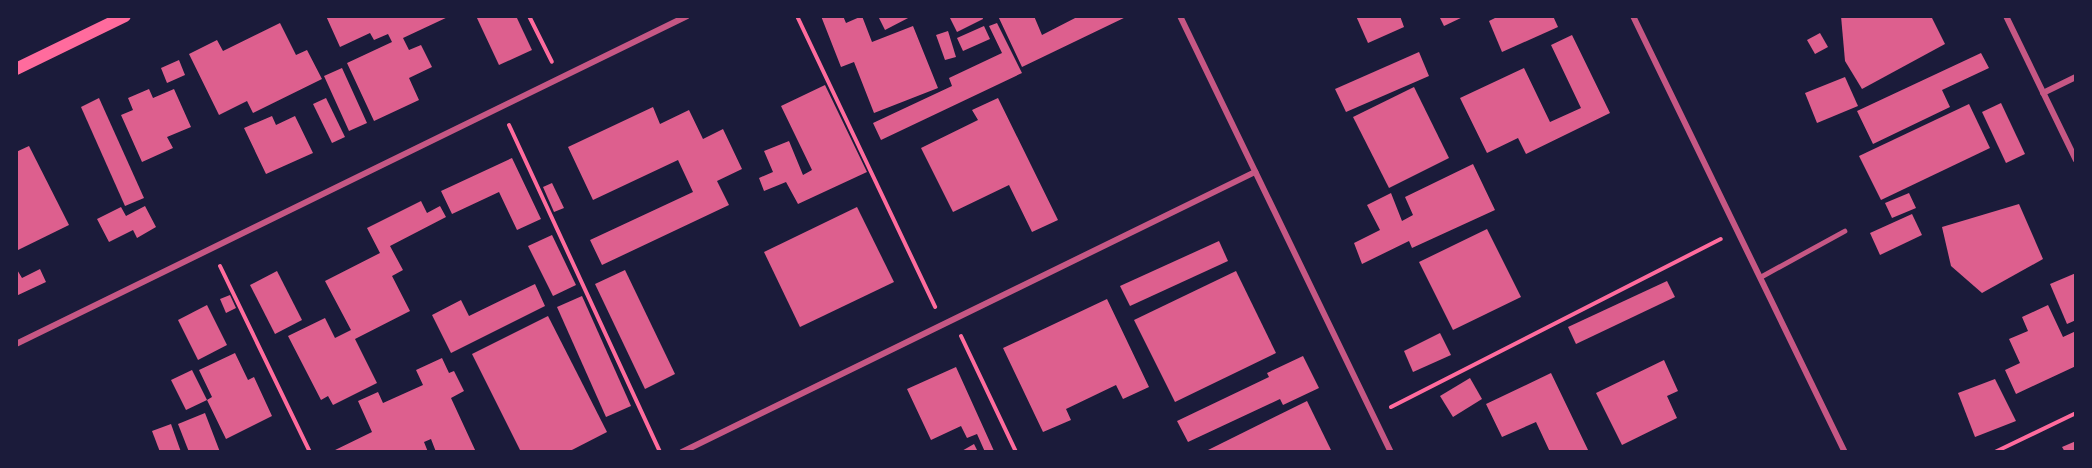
<!DOCTYPE html>
<style>
body{margin:0}
#map{position:relative;width:2092px;height:468px;overflow:hidden;background:#1b1b3a;font-family:Cabin,sans-serif}
div>[style]{position:absolute}
.building>*{inset:0;background:#dd5f8e}
.path>*{height:4px;margin:-2px;padding:0 2px;transform-origin:2px;border-radius:2px;background:#ff6b9d}
.service>*{height:4.5px;margin:-2.25px;padding:0 2.25px;transform-origin:2.25px;border-radius:2.25px;background:#c65784}
.minor>*{height:6px;margin:-3px;padding:0 3px;transform-origin:3px;border-radius:3px;background:#c65784}
.secondary>*{height:12px;margin:-6px;padding:0 6px;transform-origin:6px;border-radius:6px;background:#ff6b9d}
span{translate:-50% -50%;white-space:nowrap;text-align:center;line-height:1.15;-webkit-text-stroke:5px #1b1b3a;paint-order:stroke}
.frame{position:absolute;inset:0;border:18px solid #1b1b3a;pointer-events:none}
</style>
<div id="map">
<div class="building">
<div style="clip-path:polygon(326px 16px,450px 16px,403px 38px,409px 50px,421px 45px,432px 67px,409px 78px,419px 100px,374px 121px,347px 63px,392px 42px,388px 34px,374px 40px,370px 33px,340px 47px)"></div>
<div style="clip-path:polygon(476px 16px,516px 16px,532px 50px,499px 65px)"></div>
<div style="clip-path:polygon(821px 16px,843px 16px,846px 23px,862px 16px,872px 42px,913px 26px,938px 88px,874px 113px,854px 62px,841px 67px)"></div>
<div style="clip-path:polygon(878px 16px,912px 16px,885px 30px)"></div>
<div style="clip-path:polygon(949px 16px,982px 16px,983px 19px,957px 32px)"></div>
<div style="clip-path:polygon(998px 16px,1034px 16px,1042px 35px,1079px 16px,1128px 16px,1022px 67px)"></div>
<div style="clip-path:polygon(1356px 16px,1400px 16px,1404px 27px,1368px 43px)"></div>
<div style="clip-path:polygon(1439px 16px,1465px 16px,1444px 26px)"></div>
<div style="clip-path:polygon(1499px 16px,1553px 16px,1558px 27px,1502px 52px,1489px 21px)"></div>
<div style="clip-path:polygon(1841px 16px,1931px 16px,1945px 44px,1862px 89px,1845px 61px)"></div>
<div style="clip-path:polygon(280px 23px,296px 55px,307px 50px,322px 79px,253px 113px,247px 101px,219px 115px,189px 54px,217px 40px,223px 51px)"></div>
<div style="clip-path:polygon(997px 23px,1022px 73px,881px 140px,873px 123px,952px 86px,949px 78px,1002px 53px,989px 26px)"></div>
<div style="clip-path:polygon(984px 26px,990px 39px,963px 51px,957px 38px)"></div>
<div style="clip-path:polygon(948px 31px,956px 57px,945px 60px,936px 35px)"></div>
<div style="clip-path:polygon(1820px 33px,1828px 47px,1815px 54px,1807px 40px)"></div>
<div style="clip-path:polygon(1572px 35px,1610px 113px,1526px 154px,1518px 138px,1487px 153px,1460px 98px,1524px 68px,1550px 122px,1581px 108px,1551px 45px)"></div>
<div style="clip-path:polygon(1419px 52px,1429px 76px,1346px 112px,1335px 89px)"></div>
<div style="clip-path:polygon(1981px 53px,1989px 68px,1942px 90px,1950px 107px,1873px 144px,1857px 111px)"></div>
<div style="clip-path:polygon(179px 60px,185px 75px,167px 83px,161px 68px)"></div>
<div style="clip-path:polygon(342px 68px,367px 123px,349px 131px,324px 76px)"></div>
<div style="clip-path:polygon(1845px 77px,1858px 106px,1817px 123px,1805px 93px)"></div>
<div style="clip-path:polygon(825px 85px,867px 172px,798px 204px,786px 182px,764px 191px,759px 178px,773px 172px,764px 151px,789px 141px,803px 175px,812px 170px,781px 106px)"></div>
<div style="clip-path:polygon(1414px 87px,1449px 158px,1389px 188px,1353px 117px)"></div>
<div style="clip-path:polygon(149px 89px,153px 98px,174px 89px,191px 127px,167px 137px,173px 148px,142px 162px,121px 115px,133px 110px,128px 98px)"></div>
<div style="clip-path:polygon(99px 98px,144px 198px,125px 206px,81px 107px)"></div>
<div style="clip-path:polygon(326px 98px,345px 137px,332px 143px,313px 104px)"></div>
<div style="clip-path:polygon(998px 98px,1058px 220px,1032px 232px,1009px 185px,953px 212px,921px 148px,978px 120px,972px 110px)"></div>
<div style="clip-path:polygon(2001px 103px,2025px 154px,2006px 163px,1982px 112px)"></div>
<div style="clip-path:polygon(1969px 104px,1990px 148px,1881px 200px,1859px 156px)"></div>
<div style="clip-path:polygon(653px 107px,660px 124px,689px 110px,703px 139px,723px 129px,742px 169px,717px 181px,729px 205px,602px 265px,590px 240px,693px 192px,678px 160px,593px 200px,568px 147px)"></div>
<div style="clip-path:polygon(272px 116px,276px 125px,295px 116px,313px 153px,266px 174px,244px 128px)"></div>
<div style="clip-path:polygon(29px 146px,69px 225px,16px 251px,16px 152px)"></div>
<div style="clip-path:polygon(512px 158px,541px 219px,517px 230px,499px 192px,452px 214px,441px 191px)"></div>
<div style="clip-path:polygon(1473px 164px,1495px 210px,1412px 248px,1409px 241px,1362px 264px,1354px 243px,1380px 230px,1367px 205px,1391px 193px,1402px 221px,1413px 215px,1405px 197px)"></div>
<div style="clip-path:polygon(552px 183px,564px 208px,554px 212px,543px 187px)"></div>
<div style="clip-path:polygon(1909px 193px,1916px 208px,1892px 218px,1885px 203px)"></div>
<div style="clip-path:polygon(421px 201px,427px 213px,440px 206px,446px 217px,390px 246px,403px 270px,392px 276px,410px 311px,355px 339px,377px 383px,333px 405px,328px 396px,321px 400px,288px 336px,325px 318px,335px 338px,351px 330px,325px 281px,380px 253px,367px 228px)"></div>
<div style="clip-path:polygon(2019px 204px,2043px 259px,1982px 293px,1951px 266px,1942px 227px)"></div>
<div style="clip-path:polygon(145px 206px,156px 227px,137px 238px,133px 230px,109px 242px,97px 219px,121px 207px,126px 216px)"></div>
<div style="clip-path:polygon(857px 207px,894px 282px,800px 327px,764px 252px)"></div>
<div style="clip-path:polygon(1912px 214px,1922px 235px,1880px 255px,1870px 233px)"></div>
<div style="clip-path:polygon(1487px 229px,1521px 297px,1453px 330px,1419px 262px)"></div>
<div style="clip-path:polygon(552px 235px,576px 285px,553px 296px,528px 246px)"></div>
<div style="clip-path:polygon(1219px 241px,1228px 261px,1130px 306px,1120px 286px)"></div>
<div style="clip-path:polygon(16px 268px,22px 278px,40px 269px,46px 282px,16px 296px)"></div>
<div style="clip-path:polygon(625px 270px,675px 374px,645px 389px,595px 284px)"></div>
<div style="clip-path:polygon(277px 271px,302px 320px,275px 334px,250px 285px)"></div>
<div style="clip-path:polygon(1236px 271px,1276px 353px,1175px 402px,1134px 320px)"></div>
<div style="clip-path:polygon(2076px 273px,2076px 320px,2067px 324px,2050px 284px)"></div>
<div style="clip-path:polygon(1667px 281px,1675px 297px,1576px 344px,1568px 327px)"></div>
<div style="clip-path:polygon(535px 284px,545px 306px,451px 353px,432px 315px,461px 300px,469px 316px)"></div>
<div style="clip-path:polygon(230px 295px,236px 308px,226px 313px,220px 299px)"></div>
<div style="clip-path:polygon(582px 296px,631px 406px,606px 417px,557px 307px)"></div>
<div style="clip-path:polygon(1107px 299px,1149px 387px,1123px 399px,1116px 385px,1066px 409px,1071px 420px,1043px 432px,1003px 348px)"></div>
<div style="clip-path:polygon(207px 305px,227px 345px,198px 360px,178px 320px)"></div>
<div style="clip-path:polygon(2048px 305px,2063px 337px,2076px 331px,2076px 366px,2016px 394px,2005px 370px,2020px 363px,2009px 339px,2028px 331px,2022px 317px)"></div>
<div style="clip-path:polygon(548px 316px,607px 432px,568px 452px,521px 452px,472px 354px)"></div>
<div style="clip-path:polygon(1440px 333px,1451px 355px,1413px 372px,1404px 351px)"></div>
<div style="clip-path:polygon(235px 353px,248px 380px,254px 377px,272px 416px,226px 439px,207px 400px,212px 397px,199px 370px)"></div>
<div style="clip-path:polygon(1303px 356px,1319px 388px,1283px 405px,1280px 399px,1188px 442px,1177px 421px,1269px 377px,1267px 373px)"></div>
<div style="clip-path:polygon(442px 358px,449px 373px,454px 371px,464px 391px,451px 398px,476px 452px,436px 452px,431px 439px,424px 442px,428px 452px,331px 452px,372px 432px,358px 401px,378px 392px,383px 403px,423px 385px,416px 370px)"></div>
<div style="clip-path:polygon(1664px 360px,1678px 391px,1667px 396px,1677px 418px,1622px 445px,1596px 393px)"></div>
<div style="clip-path:polygon(956px 367px,994px 451px,985px 452px,977px 434px,967px 438px,961px 426px,931px 440px,907px 389px)"></div>
<div style="clip-path:polygon(192px 370px,207px 400px,186px 410px,171px 380px)"></div>
<div style="clip-path:polygon(1551px 373px,1589px 452px,1550px 452px,1536px 422px,1502px 437px,1486px 404px)"></div>
<div style="clip-path:polygon(1470px 378px,1482px 399px,1453px 417px,1440px 396px)"></div>
<div style="clip-path:polygon(1995px 379px,2016px 421px,1975px 437px,1958px 393px)"></div>
<div style="clip-path:polygon(1307px 401px,1332px 452px,1204px 452px)"></div>
<div style="clip-path:polygon(205px 413px,220px 452px,189px 452px,178px 424px)"></div>
<div style="clip-path:polygon(171px 424px,181px 452px,160px 452px,152px 431px)"></div>
<div style="clip-path:polygon(2076px 441px,2076px 452px,2065px 452px,2062px 447px)"></div>
<div style="clip-path:polygon(974px 444px,978px 452px,960px 452px)"></div>
</div>
<div class="path">
<div style="left:529px;top:16px;width:51px;rotate:63.4deg"></div>
<div style="left:797px;top:16px;width:322px;rotate:64.6deg"></div>
<div style="left:509px;top:125px;width:360px;rotate:65.2deg"></div>
<div style="left:220px;top:266px;width:207px;rotate:64.2deg"></div>
<div style="left:961px;top:336px;width:128px;rotate:64.6deg"></div>
<div style="left:1391px;top:407px;width:370px;rotate:-27deg"></div>
<div style="left:1995px;top:452px;width:90px;rotate:-25.7deg"></div>
</div>
<div class="service">
<div style="left:1760px;top:277px;width:96px;rotate:-28.7deg"></div>
</div>
<div class="minor">
<div style="left:1180px;top:16px;width:484px;rotate:64.2deg"></div>
<div style="left:1633px;top:16px;width:485px;rotate:64.1deg"></div>
<div style="left:2006px;top:16px;width:160px;rotate:64.1deg"></div>
<div style="left:2043px;top:93px;width:37px;rotate:-26deg"></div>
<div style="left:16px;top:344px;width:747px;rotate:-26.05deg"></div>
<div style="left:682px;top:452px;width:638px;rotate:-26.04deg"></div>
</div>
<div class="secondary">
<div style="left:16px;top:69px;width:121px;rotate:-25.9deg"></div>
</div>
<div class="frame"></div>
</div>
